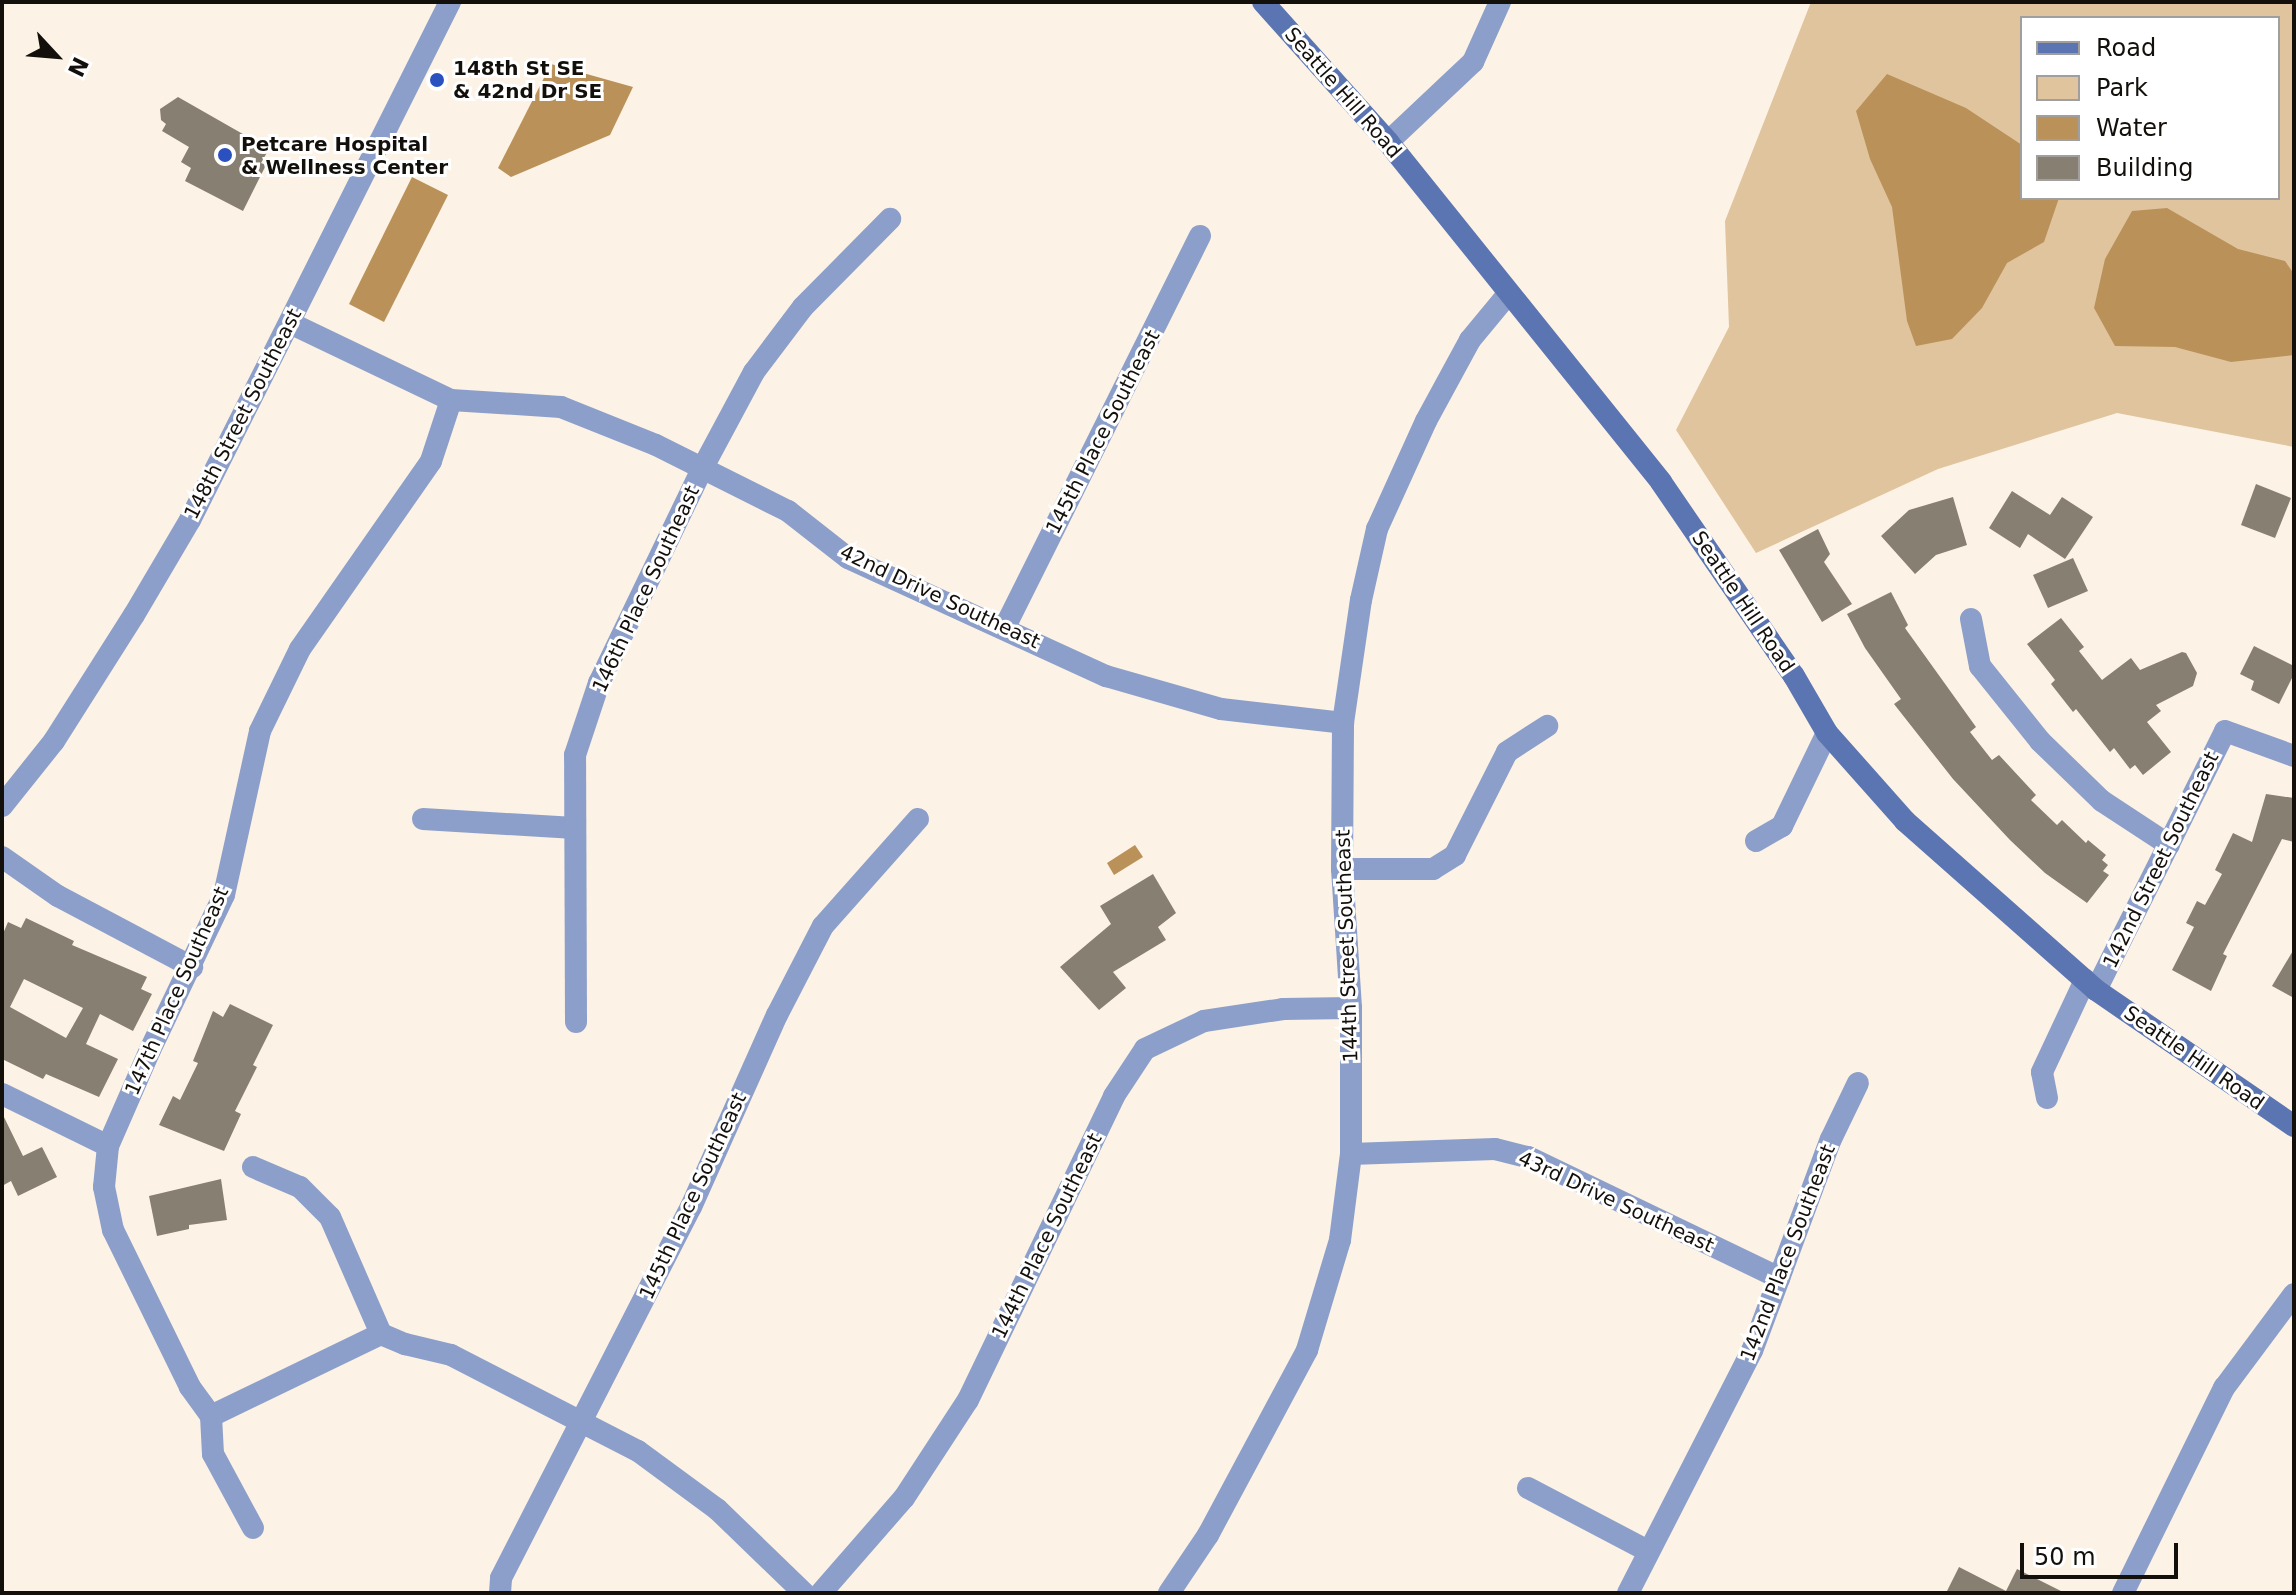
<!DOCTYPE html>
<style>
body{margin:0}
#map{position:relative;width:2296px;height:1595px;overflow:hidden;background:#fcf2e5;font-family:"DejaVu Sans",sans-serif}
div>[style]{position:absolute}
.green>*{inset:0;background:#e0c49e}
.water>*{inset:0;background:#ba9259}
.building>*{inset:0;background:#887f73}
.minor>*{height:22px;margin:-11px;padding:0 11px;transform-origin:11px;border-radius:11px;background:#8c9fca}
.tertiary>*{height:22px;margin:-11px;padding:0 11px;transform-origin:11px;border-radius:11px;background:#8c9fca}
.secondary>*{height:22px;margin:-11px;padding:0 11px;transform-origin:11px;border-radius:11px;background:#5b75b3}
.dots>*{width:22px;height:22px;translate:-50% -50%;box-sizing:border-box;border:4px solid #fff;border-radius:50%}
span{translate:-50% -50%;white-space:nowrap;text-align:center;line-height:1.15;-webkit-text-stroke:6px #fff;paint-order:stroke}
.poi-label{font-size:20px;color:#130f0b;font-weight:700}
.left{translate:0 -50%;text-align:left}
.street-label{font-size:20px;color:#130f0b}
.frame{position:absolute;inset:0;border:4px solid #130f0b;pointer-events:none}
.legend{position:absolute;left:2020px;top:16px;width:260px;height:184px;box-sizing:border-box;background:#fff;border:2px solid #a19f9d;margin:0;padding:10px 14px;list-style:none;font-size:24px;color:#130f0b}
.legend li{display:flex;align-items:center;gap:16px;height:40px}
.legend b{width:40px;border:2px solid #a19f9d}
.north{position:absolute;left:16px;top:16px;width:80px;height:80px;-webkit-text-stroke:6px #fff;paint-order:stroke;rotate:116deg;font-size:22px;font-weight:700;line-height:32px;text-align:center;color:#130f0b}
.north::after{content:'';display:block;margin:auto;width:28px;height:36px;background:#130f0b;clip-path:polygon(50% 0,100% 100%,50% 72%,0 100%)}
.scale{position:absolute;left:2020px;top:1543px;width:158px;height:36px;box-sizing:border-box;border:4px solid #130f0b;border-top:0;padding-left:10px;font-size:24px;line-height:28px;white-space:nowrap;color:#130f0b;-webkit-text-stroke:6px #fff;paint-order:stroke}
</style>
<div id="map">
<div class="green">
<div style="clip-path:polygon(evenodd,1811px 2px,2294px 2px,2294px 447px,2117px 413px,1938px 469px,1756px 553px,1676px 430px,1729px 327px,1725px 221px,1811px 2px,2022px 18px,2278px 18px,2278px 198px,2022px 198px,2022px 18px)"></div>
</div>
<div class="water">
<div style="clip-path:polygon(551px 64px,633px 87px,610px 135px,511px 177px,498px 168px)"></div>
<div style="clip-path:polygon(1887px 74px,1966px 108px,2022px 145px,2022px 198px,2059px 198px,2044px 242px,2007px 263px,1982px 308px,1952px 339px,1916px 346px,1907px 321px,1892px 207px,1870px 159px,1856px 111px)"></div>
<div style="clip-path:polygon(412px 177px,448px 195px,384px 322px,349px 304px)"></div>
<div style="clip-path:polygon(2167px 208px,2238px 249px,2285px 261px,2294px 274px,2294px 355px,2231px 362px,2175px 347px,2115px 346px,2094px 308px,2105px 259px,2132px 211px)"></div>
<div style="clip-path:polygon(1135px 845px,1143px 857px,1114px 875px,1107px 863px)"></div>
</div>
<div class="building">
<div style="clip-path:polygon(178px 97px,269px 149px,261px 163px,266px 165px,243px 211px,185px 181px,191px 168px,181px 162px,189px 147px,162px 131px,166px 124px,161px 120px,160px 109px)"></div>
<div style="clip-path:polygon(2256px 484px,2291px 498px,2275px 538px,2241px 525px)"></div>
<div style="clip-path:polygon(2012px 491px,2050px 515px,2062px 497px,2093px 517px,2065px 559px,2028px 534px,2020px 548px,1989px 528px)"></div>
<div style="clip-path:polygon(1953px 497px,1967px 545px,1936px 555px,1915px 574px,1881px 536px,1909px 510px)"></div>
<div style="clip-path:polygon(1818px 529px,1830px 554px,1824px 562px,1852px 604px,1822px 622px,1779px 550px)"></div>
<div style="clip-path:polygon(2073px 558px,2088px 591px,2048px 608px,2033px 575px)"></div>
<div style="clip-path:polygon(1891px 592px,1908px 625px,1905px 628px,1976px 727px,1970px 732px,1992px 760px,1999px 755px,2036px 795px,2031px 800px,2057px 825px,2062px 820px,2086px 843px,2088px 840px,2106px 855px,2102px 860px,2108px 865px,2103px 871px,2109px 875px,2087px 903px,2045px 873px,2010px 840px,1953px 779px,1894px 704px,1901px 699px,1865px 648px,1847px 614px)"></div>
<div style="clip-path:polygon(2061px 618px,2084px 647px,2079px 651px,2102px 680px,2131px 658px,2140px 670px,2182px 652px,2186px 653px,2197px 673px,2193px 686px,2156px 705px,2161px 711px,2147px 722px,2171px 752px,2143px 775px,2135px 765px,2130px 769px,2114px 748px,2110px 752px,2076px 709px,2073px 712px,2051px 684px,2055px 680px,2027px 644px)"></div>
<div style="clip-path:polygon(2254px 646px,2294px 666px,2294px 674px,2279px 704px,2251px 690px,2254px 681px,2240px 674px)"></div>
<div style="clip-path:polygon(2266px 794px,2294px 798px,2294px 842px,2282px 839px,2223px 954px,2227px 956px,2211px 991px,2172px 970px,2194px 927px,2186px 923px,2197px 901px,2205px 905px,2222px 874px,2215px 870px,2233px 833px,2252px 842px)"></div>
<div style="clip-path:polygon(1153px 874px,1176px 913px,1158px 927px,1166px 940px,1113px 972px,1126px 988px,1099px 1010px,1060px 967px,1111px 924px,1100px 906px)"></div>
<div style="clip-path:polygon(evenodd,26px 918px,74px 941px,72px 945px,147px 977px,141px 989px,152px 994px,133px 1031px,100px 1014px,86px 1044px,118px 1059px,99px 1097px,46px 1074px,43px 1079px,2px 1059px,2px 936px,8px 922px,21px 928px,26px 918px,24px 979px,83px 1008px,66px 1038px,10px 1007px,24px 979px)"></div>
<div style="clip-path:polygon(2294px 949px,2294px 998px,2272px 986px)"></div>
<div style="clip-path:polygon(230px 1004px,273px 1025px,253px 1065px,257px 1067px,235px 1111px,241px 1114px,224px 1151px,159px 1125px,173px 1096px,180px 1100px,198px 1063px,193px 1061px,213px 1011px,223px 1017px)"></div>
<div style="clip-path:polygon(2px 1113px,23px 1156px,42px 1147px,57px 1177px,18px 1196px,11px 1181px,2px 1186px)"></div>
<div style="clip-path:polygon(221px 1179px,227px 1220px,189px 1225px,189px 1229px,157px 1236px,149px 1196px)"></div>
<div style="clip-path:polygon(1959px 1567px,2006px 1591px,2017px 1569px,2065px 1593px,1946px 1593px)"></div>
</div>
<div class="minor">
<div style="left:1388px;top:142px;width:117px;rotate:-43.3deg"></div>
<div style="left:1473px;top:62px;width:66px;rotate:-65.8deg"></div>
<div style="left:290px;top:323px;width:178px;rotate:25.6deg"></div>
<div style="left:451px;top:400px;width:110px;rotate:3.6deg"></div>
<div style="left:561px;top:407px;width:102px;rotate:21.8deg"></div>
<div style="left:656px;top:445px;width:148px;rotate:26.6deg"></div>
<div style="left:788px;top:511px;width:76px;rotate:38.1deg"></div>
<div style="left:848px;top:558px;width:284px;rotate:24.6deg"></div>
<div style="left:1106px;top:676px;width:120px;rotate:16deg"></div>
<div style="left:1221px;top:709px;width:123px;rotate:6.5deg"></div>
<div style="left:1971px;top:619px;width:48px;rotate:79.2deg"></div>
<div style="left:1980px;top:666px;width:96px;rotate:51.3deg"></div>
<div style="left:2040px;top:741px;width:86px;rotate:44.1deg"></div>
<div style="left:2102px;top:801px;width:80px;rotate:33.3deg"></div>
<div style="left:1005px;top:627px;width:437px;rotate:-63.5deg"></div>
<div style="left:423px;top:819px;width:152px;rotate:3.4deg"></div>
<div style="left:1756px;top:841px;width:30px;rotate:-30deg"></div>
<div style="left:1782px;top:826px;width:103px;rotate:-64.2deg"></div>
<div style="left:2px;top:857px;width:68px;rotate:34.9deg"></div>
<div style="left:58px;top:896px;width:152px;rotate:27.9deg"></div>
<div style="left:1342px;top:869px;width:91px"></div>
<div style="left:1433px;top:869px;width:26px;rotate:-32deg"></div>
<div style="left:1455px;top:855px;width:115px;rotate:-63.2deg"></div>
<div style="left:1507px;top:752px;width:48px;rotate:-33deg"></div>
<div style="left:2096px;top:990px;width:289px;rotate:-63.5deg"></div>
<div style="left:2225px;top:731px;width:73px;rotate:19.9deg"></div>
<div style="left:576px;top:1022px;width:267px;rotate:-90.2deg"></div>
<div style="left:575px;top:755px;width:76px;rotate:-71.6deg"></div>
<div style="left:599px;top:683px;width:237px;rotate:-64.3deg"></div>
<div style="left:702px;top:469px;width:110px;rotate:-61.8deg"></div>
<div style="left:754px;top:372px;width:81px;rotate:-53deg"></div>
<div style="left:803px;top:307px;width:124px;rotate:-45.3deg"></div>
<div style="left:2px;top:1094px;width:118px;rotate:26.1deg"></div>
<div style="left:2047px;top:1098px;width:26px;rotate:-101deg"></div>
<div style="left:2042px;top:1072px;width:102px;rotate:-64.9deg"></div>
<div style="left:1351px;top:1154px;width:144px;rotate:-2deg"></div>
<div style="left:1495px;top:1149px;width:34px;rotate:14deg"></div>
<div style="left:1528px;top:1157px;width:279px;rotate:25.7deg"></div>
<div style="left:253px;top:1167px;width:51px;rotate:23.1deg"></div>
<div style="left:300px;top:1187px;width:42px;rotate:45deg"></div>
<div style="left:330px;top:1217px;width:128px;rotate:66.4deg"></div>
<div style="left:211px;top:1416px;width:36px;rotate:-126deg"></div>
<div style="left:190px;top:1387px;width:175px;rotate:-116.1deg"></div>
<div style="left:113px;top:1230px;width:44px;rotate:-101.8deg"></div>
<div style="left:104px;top:1187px;width:41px;rotate:-84.4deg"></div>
<div style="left:108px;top:1146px;width:105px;rotate:-66.4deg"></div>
<div style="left:150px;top:1050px;width:172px;rotate:-64.5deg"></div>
<div style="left:224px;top:895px;width:168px;rotate:-77.6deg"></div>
<div style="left:260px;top:731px;width:91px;rotate:-64deg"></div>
<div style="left:300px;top:649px;width:229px;rotate:-55.1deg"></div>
<div style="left:431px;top:461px;width:64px;rotate:-71.8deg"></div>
<div style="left:211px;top:1416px;width:189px;rotate:-25.8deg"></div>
<div style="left:381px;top:1334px;width:26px;rotate:23deg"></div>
<div style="left:405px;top:1344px;width:47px;rotate:13.4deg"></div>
<div style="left:451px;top:1355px;width:210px;rotate:27.2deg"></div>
<div style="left:638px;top:1451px;width:98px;rotate:36.3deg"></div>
<div style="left:717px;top:1509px;width:121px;rotate:44deg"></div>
<div style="left:211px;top:1416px;width:38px;rotate:87deg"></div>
<div style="left:213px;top:1454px;width:84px;rotate:61.6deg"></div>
<div style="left:1528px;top:1488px;width:136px;rotate:27.7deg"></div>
<div style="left:500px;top:1593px;width:15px;rotate:-86deg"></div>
<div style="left:501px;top:1578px;width:417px;rotate:-62.9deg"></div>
<div style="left:691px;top:1207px;width:210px;rotate:-65.9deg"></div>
<div style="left:777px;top:1015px;width:100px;rotate:-62.7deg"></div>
<div style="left:823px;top:926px;width:143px;rotate:-48.4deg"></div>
<div style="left:821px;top:1593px;width:126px;rotate:-48.9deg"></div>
<div style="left:904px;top:1498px;width:117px;rotate:-56.9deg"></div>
<div style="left:968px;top:1400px;width:337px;rotate:-64.3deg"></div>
<div style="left:1114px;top:1096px;width:56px;rotate:-56.6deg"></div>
<div style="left:1145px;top:1049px;width:65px;rotate:-25.4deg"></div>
<div style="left:1204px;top:1021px;width:80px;rotate:-8.6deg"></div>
<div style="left:1283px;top:1009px;width:68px;rotate:-0.8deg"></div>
<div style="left:1169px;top:1593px;width:70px;rotate:-56.1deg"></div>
<div style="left:1208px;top:1535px;width:210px;rotate:-61.8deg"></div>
<div style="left:1307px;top:1350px;width:115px;rotate:-73.3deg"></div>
<div style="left:1340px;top:1240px;width:87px;rotate:-82.7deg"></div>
<div style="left:1351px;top:1154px;width:146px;rotate:-90deg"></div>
<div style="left:1351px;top:1008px;width:139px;rotate:-93.7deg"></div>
<div style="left:1342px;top:869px;width:146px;rotate:-89.6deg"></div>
<div style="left:1343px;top:723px;width:124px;rotate:-81.7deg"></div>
<div style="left:1361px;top:600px;width:73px;rotate:-77.3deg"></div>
<div style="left:1377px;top:529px;width:119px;rotate:-65.6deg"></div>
<div style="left:1426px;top:421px;width:92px;rotate:-61.5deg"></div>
<div style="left:1470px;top:340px;width:60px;rotate:-50.4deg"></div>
<div style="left:1628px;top:1593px;width:272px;rotate:-62.9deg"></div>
<div style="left:1752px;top:1351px;width:226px;rotate:-69.6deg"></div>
<div style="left:1831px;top:1139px;width:62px;rotate:-64.3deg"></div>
<div style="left:2123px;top:1593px;width:229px;rotate:-63.8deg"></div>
<div style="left:2224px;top:1388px;width:117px;rotate:-53.3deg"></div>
</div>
<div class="tertiary">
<div style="left:2px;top:806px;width:83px;rotate:-51.3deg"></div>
<div style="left:54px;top:741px;width:149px;rotate:-57.6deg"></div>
<div style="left:134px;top:615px;width:110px;rotate:-59.5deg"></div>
<div style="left:190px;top:520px;width:580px;rotate:-63.35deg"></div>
</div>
<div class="secondary">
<div style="left:1263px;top:2px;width:188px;rotate:48.2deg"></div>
<div style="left:1388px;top:142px;width:436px;rotate:51.2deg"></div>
<div style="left:1661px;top:482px;width:235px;rotate:55.6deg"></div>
<div style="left:1794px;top:676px;width:66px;rotate:59.9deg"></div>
<div style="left:1827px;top:733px;width:118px;rotate:48.4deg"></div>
<div style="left:1905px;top:821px;width:255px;rotate:41.5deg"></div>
<div style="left:2096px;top:990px;width:240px;rotate:34.5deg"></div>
</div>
<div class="dots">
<div style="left:437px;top:80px;background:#2b50bf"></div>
<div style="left:225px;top:155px;background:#2b50bf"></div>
</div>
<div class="poi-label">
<span class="left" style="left:453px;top:80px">148th St SE<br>&amp; 42nd Dr SE</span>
<span class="left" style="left:241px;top:156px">Petcare Hospital<br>&amp; Wellness Center</span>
</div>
<div class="street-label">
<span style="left:1343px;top:93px;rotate:49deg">Seattle Hill Road</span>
<span style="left:243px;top:414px;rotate:-63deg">148th Street Southeast</span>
<span style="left:1103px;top:432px;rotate:-63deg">145th Place Southeast</span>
<span style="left:646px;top:589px;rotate:-65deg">146th Place Southeast</span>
<span style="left:940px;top:597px;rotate:25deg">42nd Drive Southeast</span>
<span style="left:1743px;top:602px;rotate:56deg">Seattle Hill Road</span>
<span style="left:2161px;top:860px;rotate:-64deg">142nd Street Southeast</span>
<span style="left:1347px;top:946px;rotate:-92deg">144th Street Southeast</span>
<span style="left:177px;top:991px;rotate:-66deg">147th Place Southeast</span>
<span style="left:2194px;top:1058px;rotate:35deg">Seattle Hill Road</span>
<span style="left:693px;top:1196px;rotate:-65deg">145th Place Southeast</span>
<span style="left:1616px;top:1202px;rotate:25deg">43rd Drive Southeast</span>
<span style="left:1047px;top:1236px;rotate:-64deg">144th Place Southeast</span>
<span style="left:1788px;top:1253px;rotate:-69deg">142nd Place Southeast</span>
</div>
<div class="frame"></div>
<ul class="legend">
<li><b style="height:10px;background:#5b75b3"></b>Road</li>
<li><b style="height:22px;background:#e0c49e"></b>Park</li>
<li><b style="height:22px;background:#ba9259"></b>Water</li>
<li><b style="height:22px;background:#887f73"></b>Building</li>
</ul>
<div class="north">N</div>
<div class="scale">50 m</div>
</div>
